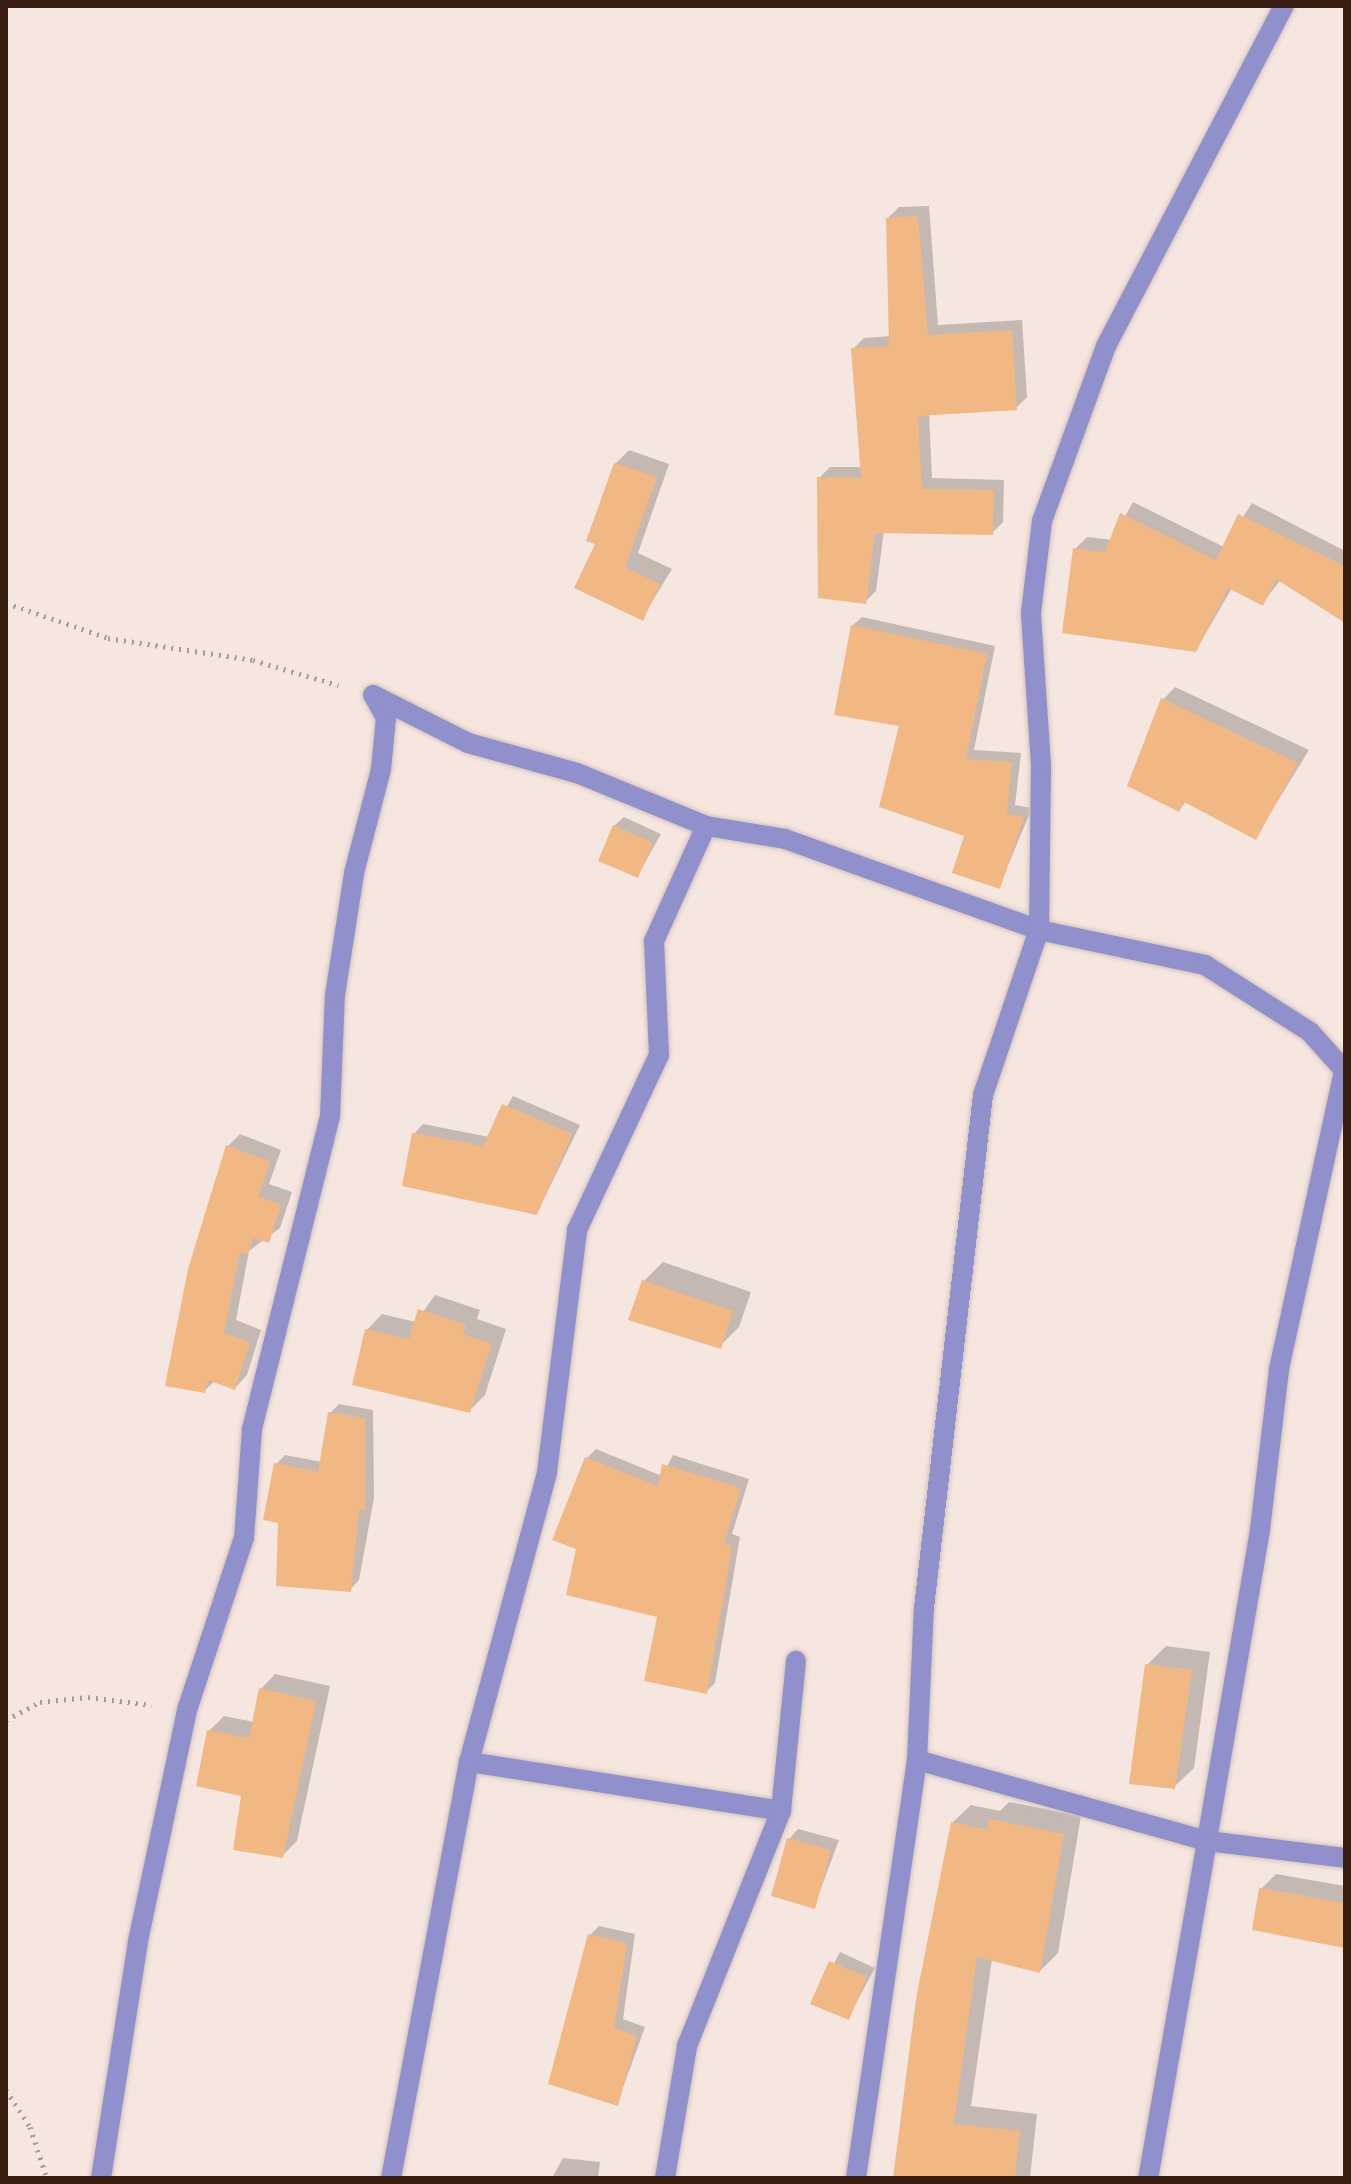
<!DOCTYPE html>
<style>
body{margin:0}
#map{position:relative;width:1351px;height:2184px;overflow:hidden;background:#f6e6e0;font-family:Karla,sans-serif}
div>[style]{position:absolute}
.shadow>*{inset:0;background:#0003}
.building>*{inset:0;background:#f2b884}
.path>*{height:5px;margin-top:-2.5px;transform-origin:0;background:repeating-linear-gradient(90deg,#ad9891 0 2px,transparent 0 8px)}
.roads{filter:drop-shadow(0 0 2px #d4c2bb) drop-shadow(0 0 2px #d4c2bb)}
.street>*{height:20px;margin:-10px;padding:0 10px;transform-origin:10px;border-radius:10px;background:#8f90cc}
span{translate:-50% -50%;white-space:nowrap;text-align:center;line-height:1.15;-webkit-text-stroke:6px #f7f7f7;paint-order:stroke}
.frame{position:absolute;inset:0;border:8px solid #3a1e13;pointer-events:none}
</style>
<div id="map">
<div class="shadow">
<div style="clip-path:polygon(929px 206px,938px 325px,1022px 320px,1027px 397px,1016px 408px,929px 413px,932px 478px,1004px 480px,1003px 522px,992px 533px,884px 531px,876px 591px,865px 602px,819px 478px,830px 467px,862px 467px,853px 349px,864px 338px,891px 336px,888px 218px,899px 207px)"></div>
<div style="clip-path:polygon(629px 450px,669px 464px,638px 553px,672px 569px,642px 618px,598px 543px,615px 464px)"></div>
<div style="clip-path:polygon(1133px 502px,1224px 547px,1252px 503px,1345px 551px,1345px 621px,1281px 579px,1263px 603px,1232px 588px,1196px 650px,1075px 549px,1087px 537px,1112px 540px)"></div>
<div style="clip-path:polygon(862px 617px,995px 646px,974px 750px,1021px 753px,1015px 805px,1032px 808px,999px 887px,901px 725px,852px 626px)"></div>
<div style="clip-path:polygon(1175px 687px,1309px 750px,1255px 838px,1187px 801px,1179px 809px,1163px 700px)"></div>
<div style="clip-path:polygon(624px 817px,661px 834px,638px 875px,614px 826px)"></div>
<div style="clip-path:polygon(513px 1096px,580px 1125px,537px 1213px,414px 1134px,423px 1124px,489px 1137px)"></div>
<div style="clip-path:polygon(240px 1134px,281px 1150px,269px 1184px,292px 1192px,280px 1228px,249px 1251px,236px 1320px,261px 1330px,247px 1375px,235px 1388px,215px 1381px,204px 1391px,228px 1146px)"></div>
<div style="clip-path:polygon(663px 1262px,751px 1292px,739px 1327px,720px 1346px,644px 1281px)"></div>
<div style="clip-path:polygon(435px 1295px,480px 1310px,477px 1319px,506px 1329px,485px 1395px,469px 1411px,367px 1330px,382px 1314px,416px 1322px)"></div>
<div style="clip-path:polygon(339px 1404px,373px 1410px,374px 1498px,359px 1580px,350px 1590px,280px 1521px,276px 1464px,285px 1455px,322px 1462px,330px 1413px)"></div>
<div style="clip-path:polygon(596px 1449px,662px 1476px,673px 1455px,749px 1479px,732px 1534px,740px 1537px,715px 1683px,706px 1692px,660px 1615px,578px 1548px,587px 1458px)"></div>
<div style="clip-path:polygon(1166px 1646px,1210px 1652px,1194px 1768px,1174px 1787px,1147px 1665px)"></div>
<div style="clip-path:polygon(275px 1674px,330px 1686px,297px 1841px,282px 1856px,209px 1731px,224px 1716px,254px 1722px,261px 1689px)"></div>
<div style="clip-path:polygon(1009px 1802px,1081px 1816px,1058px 1953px,1040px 1971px,992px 1959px,971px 2106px,1037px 2114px,1030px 2178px,895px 2178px,953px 1822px,971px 1805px,1000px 1811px)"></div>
<div style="clip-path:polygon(798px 1829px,839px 1840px,814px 1907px,789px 1839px)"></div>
<div style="clip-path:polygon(1276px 1874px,1345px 1886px,1345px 1946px,1254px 1929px,1261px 1889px)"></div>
<div style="clip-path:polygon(599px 1926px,635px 1934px,623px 2019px,645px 2027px,617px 2104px,590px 1935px)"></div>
<div style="clip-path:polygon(840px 1952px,875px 1968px,848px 2018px,813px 2003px)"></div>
<div style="clip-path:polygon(563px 2158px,600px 2162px,598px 2178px,552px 2178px)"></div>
</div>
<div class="building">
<div style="clip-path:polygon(918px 216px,928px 335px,1012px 330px,1017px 410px,918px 416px,922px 489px,994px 490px,993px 535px,875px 533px,866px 604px,818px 598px,817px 477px,861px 478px,851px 348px,889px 346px,886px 218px)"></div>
<div style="clip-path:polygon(614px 463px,657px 477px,625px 567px,660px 584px,643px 621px,574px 588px,595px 544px,586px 541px)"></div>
<div style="clip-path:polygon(1120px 513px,1216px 560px,1238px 514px,1345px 566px,1345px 623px,1276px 579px,1263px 606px,1228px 588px,1196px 652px,1062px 633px,1073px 548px,1105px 552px)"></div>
<div style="clip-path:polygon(851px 625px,987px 654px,966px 759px,1012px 762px,1007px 814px,1024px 817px,1000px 889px,952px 873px,964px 836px,879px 807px,899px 726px,834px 715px)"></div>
<div style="clip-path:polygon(1161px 698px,1298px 763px,1256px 840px,1184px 802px,1179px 812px,1127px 786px)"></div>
<div style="clip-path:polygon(613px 825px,653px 843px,638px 878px,598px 861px)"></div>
<div style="clip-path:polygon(502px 1104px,572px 1134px,537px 1215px,402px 1186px,412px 1133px,483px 1146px)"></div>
<div style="clip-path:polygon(226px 1145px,270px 1162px,258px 1197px,281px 1204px,269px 1243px,253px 1238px,248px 1255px,240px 1252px,224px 1333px,250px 1342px,235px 1390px,208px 1380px,205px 1393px,165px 1386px,188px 1269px)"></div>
<div style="clip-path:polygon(642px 1280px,733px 1311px,721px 1349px,628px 1320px)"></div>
<div style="clip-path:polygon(418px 1309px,466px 1325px,463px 1334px,492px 1344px,470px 1413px,352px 1385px,365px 1329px,409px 1339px)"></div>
<div style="clip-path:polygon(328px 1412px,365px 1418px,365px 1510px,359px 1510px,351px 1592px,276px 1586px,278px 1523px,263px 1520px,274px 1463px,318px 1472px)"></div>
<div style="clip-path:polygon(585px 1457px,658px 1486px,662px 1464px,741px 1488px,724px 1544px,732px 1546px,707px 1694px,644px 1681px,657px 1617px,566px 1595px,576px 1549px,552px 1540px)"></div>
<div style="clip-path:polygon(1145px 1664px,1192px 1670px,1175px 1789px,1129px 1784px)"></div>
<div style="clip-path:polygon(259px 1688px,316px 1701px,283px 1858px,233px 1850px,241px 1796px,196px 1786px,207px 1730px,249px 1738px)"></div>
<div style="clip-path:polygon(989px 1819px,1064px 1834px,1040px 1973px,977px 1957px,954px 2124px,1020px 2131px,1015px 2178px,893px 2178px,916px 1999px,951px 1822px,987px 1829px)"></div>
<div style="clip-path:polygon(787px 1838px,831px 1850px,815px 1909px,771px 1896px)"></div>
<div style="clip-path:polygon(1259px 1888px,1345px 1903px,1345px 1948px,1252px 1930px)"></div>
<div style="clip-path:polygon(588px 1934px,627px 1943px,614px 2028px,637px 2036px,618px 2106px,548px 2084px)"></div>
<div style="clip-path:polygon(829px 1961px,867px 1977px,849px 2020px,810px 2004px)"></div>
</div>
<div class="path">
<div style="left:6px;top:603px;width:108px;rotate:18.9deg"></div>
<div style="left:108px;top:638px;width:147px;rotate:8.6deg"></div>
<div style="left:253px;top:660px;width:89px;rotate:16.4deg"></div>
<div style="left:6px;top:1720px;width:38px;rotate:-28deg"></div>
<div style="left:40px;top:1702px;width:48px;rotate:-5.9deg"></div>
<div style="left:88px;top:1697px;width:64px;rotate:7.1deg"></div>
<div style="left:6px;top:2090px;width:44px;rotate:57deg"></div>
<div style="left:30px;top:2127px;width:54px;rotate:71.6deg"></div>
</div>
<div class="roads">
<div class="street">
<div style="left:1344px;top:1071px;width:306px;rotate:102.3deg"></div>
<div style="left:1279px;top:1370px;width:161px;rotate:96.8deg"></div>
<div style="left:1260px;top:1530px;width:315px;rotate:99.7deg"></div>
<div style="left:1207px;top:1841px;width:139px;rotate:7deg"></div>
<div style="left:917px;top:1760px;width:301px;rotate:15.6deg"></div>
<div style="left:1207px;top:1841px;width:342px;rotate:99.9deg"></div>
<div style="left:469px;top:1762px;width:316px;rotate:8.9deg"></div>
<div style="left:101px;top:2178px;width:240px;rotate:-81.1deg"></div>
<div style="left:138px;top:1941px;width:236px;rotate:-78deg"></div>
<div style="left:187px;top:1710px;width:181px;rotate:-71.7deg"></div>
<div style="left:244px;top:1538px;width:109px;rotate:-85.8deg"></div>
<div style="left:252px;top:1429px;width:322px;rotate:-76deg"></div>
<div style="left:330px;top:1117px;width:122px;rotate:-87.7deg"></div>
<div style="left:335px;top:995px;width:123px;rotate:-81.1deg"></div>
<div style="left:354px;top:873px;width:107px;rotate:-75.4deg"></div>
<div style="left:381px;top:769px;width:51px;rotate:-84.4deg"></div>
<div style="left:386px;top:718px;width:26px;rotate:-119deg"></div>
<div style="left:373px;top:695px;width:106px;rotate:26.8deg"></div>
<div style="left:468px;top:743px;width:113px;rotate:15.4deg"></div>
<div style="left:577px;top:773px;width:139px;rotate:22.3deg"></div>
<div style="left:706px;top:826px;width:80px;rotate:9.3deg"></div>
<div style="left:785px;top:839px;width:270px;rotate:19.7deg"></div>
<div style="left:1039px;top:930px;width:170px;rotate:11.9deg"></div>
<div style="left:1205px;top:965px;width:125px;rotate:32.5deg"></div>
<div style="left:1310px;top:1032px;width:52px;rotate:48.1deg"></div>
<div style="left:391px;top:2178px;width:423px;rotate:-79.4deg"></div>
<div style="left:469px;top:1762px;width:300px;rotate:-74.9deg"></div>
<div style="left:547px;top:1472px;width:244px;rotate:-82.9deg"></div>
<div style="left:577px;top:1230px;width:193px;rotate:-64.9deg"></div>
<div style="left:659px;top:1055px;width:114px;rotate:-92.5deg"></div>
<div style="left:654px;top:941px;width:126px;rotate:-65.7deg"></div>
<div style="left:665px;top:2178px;width:134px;rotate:-80.5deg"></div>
<div style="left:687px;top:2046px;width:253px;rotate:-68.2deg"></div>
<div style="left:781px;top:1811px;width:151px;rotate:-84.3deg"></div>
<div style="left:856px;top:2178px;width:422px;rotate:-81.7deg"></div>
<div style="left:917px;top:1760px;width:152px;rotate:-87.4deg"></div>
<div style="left:924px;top:1608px;width:516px;rotate:-83.44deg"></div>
<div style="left:983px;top:1095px;width:174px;rotate:-71.3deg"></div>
<div style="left:1039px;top:930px;width:165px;rotate:-89.3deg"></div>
<div style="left:1041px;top:765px;width:152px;rotate:-93.8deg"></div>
<div style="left:1031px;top:613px;width:93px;rotate:-83.2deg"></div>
<div style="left:1042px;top:521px;width:186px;rotate:-69.9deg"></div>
<div style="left:1106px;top:346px;width:384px;rotate:-62.4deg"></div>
</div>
</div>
<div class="frame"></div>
</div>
